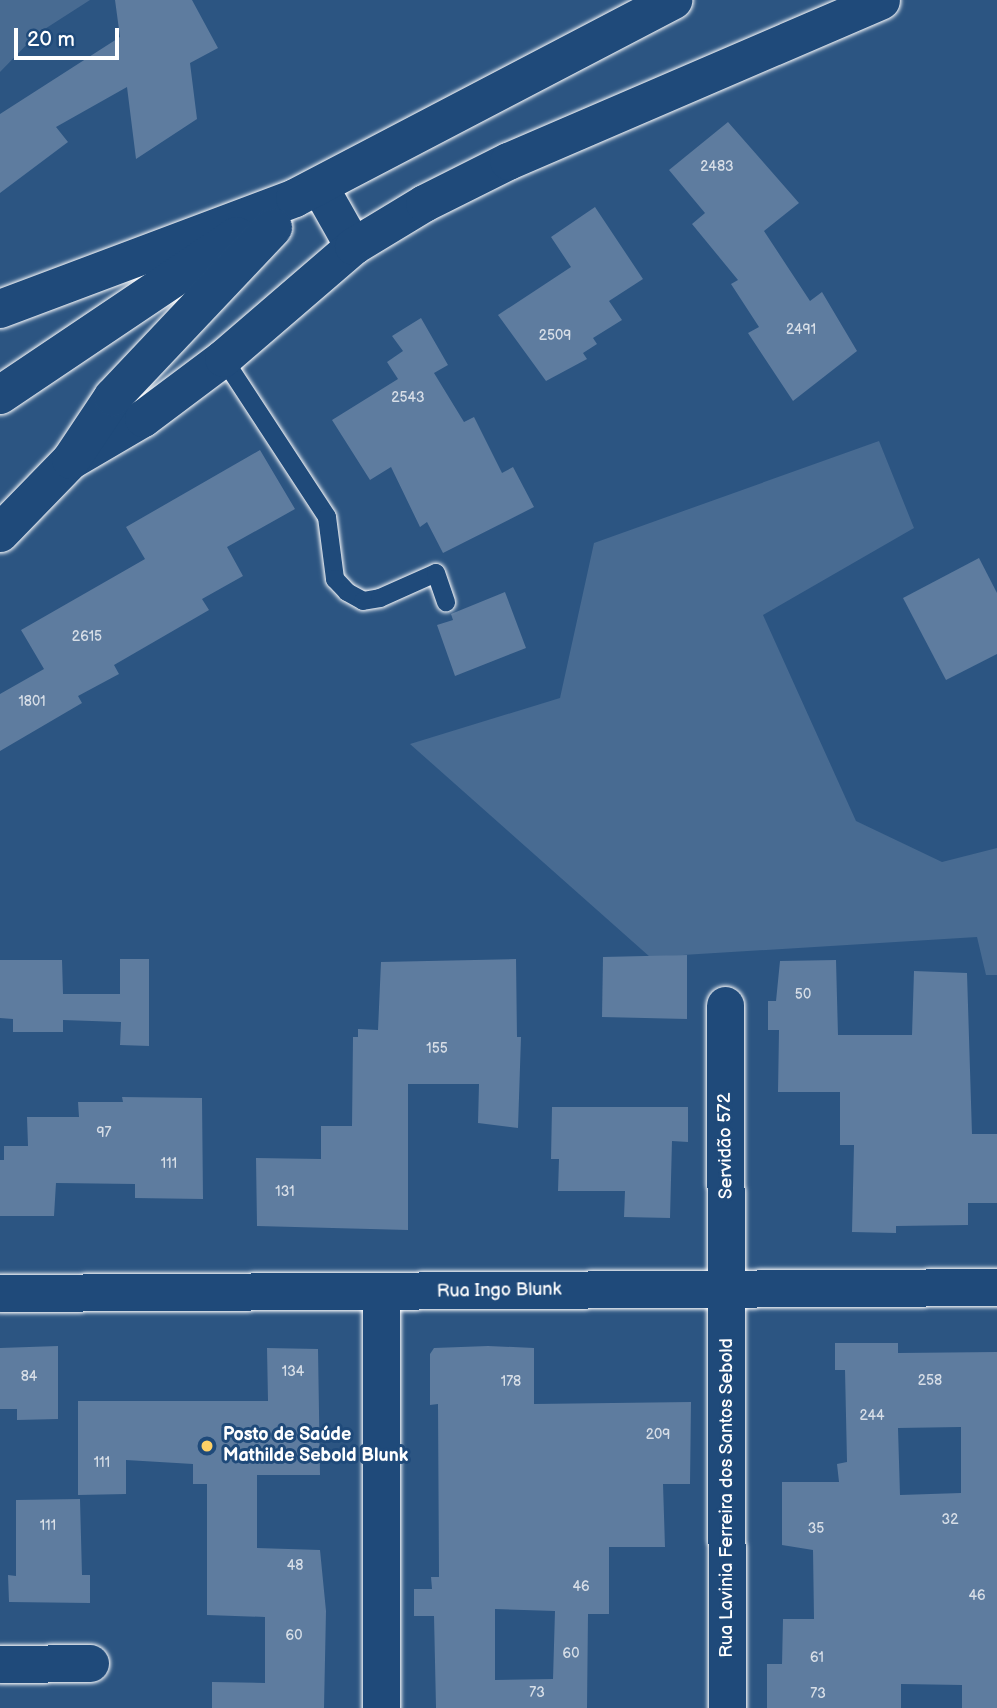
<!DOCTYPE html>
<meta charset="utf-8">
<style>
body{margin:0}
#map{position:relative;width:997px;height:1708px;overflow:hidden;background:#2c5582;font-family:"Balsamiq Sans",sans-serif}
div>[style]{position:absolute}
.green>*{inset:0;background:#486b92}
.building>*{inset:0;background:#5e7c9f}
.roads{filter:drop-shadow(0 0 2px #fff) drop-shadow(0 0 2px #fff)}
.service>*{height:18px;margin:-9px;padding:0 9px;transform-origin:9px;border-radius:9px;background:#1f4a7a}
.minor>*{height:37px;margin:-18.5px;padding:0 18.5px;transform-origin:18.5px;border-radius:18.5px;background:#1f4a7a}
.tertiary>*{height:38px;margin:-19px;padding:0 19px;transform-origin:19px;border-radius:19px;background:#1f4a7a}
.trunk>*{height:38px;margin:-19px;padding:0 19px;transform-origin:19px;border-radius:19px;background:#1f4a7a}
.dots>*{width:19px;height:19px;translate:-50% -50%;box-sizing:border-box;border:4px solid #1f4a7a;border-radius:50%}
span{translate:-50% -50%;white-space:nowrap;text-align:center;line-height:1.15;-webkit-text-stroke:6px #1f4a7a;paint-order:stroke}
.number-label{font-size:14px;color:#d7dee7}
.number-label span{-webkit-text-stroke-width:0}
.street-label{font-size:18px;color:#fff}
.poi-label{font-size:18px;color:#fff;font-weight:700}
.left{translate:0 -50%;text-align:left}
.scale{position:absolute;left:14px;top:28px;width:105px;height:32px;box-sizing:border-box;border:4px solid #fff;border-top:0;padding-left:9px;font-size:21px;line-height:24px;white-space:nowrap;color:#fff;-webkit-text-stroke:5px #1f4a7a;paint-order:stroke}
</style>
<div id="map">
<div class="green">
<div style="clip-path:polygon(0 0,90px 0,37px 34px,0 72px)"></div>
<div style="clip-path:polygon(879px 441px,914px 528px,763px 615px,856px 821px,942px 862px,997px 848px,997px 975px,986px 975px,977px 937px,650px 957px,410px 744px,560px 698px,594px 543px)"></div>
</div>
<div class="building">
<div style="clip-path:polygon(115px 0,192px 0,218px 48px,190px 63px,197px 119px,136px 159px,127px 87px,56px 127px,68px 142px,0 193px,0 114px,120px 37px)"></div>
<div style="clip-path:polygon(728px 122px,799px 203px,764px 231px,810px 301px,822px 292px,857px 351px,793px 401px,748px 333px,759px 327px,731px 284px,738px 280px,692px 224px,705px 213px,669px 170px)"></div>
<div style="clip-path:polygon(595px 207px,643px 279px,609px 301px,622px 320px,593px 338px,597px 344px,583px 353px,587px 359px,546px 381px,498px 315px,571px 267px,551px 237px)"></div>
<div style="clip-path:polygon(421px 318px,448px 365px,434px 373px,464px 422px,474px 417px,502px 473px,513px 467px,534px 507px,443px 553px,427px 522px,420px 527px,391px 467px,370px 480px,332px 420px,398px 379px,387px 362px,403px 351px,392px 336px)"></div>
<div style="clip-path:polygon(260px 450px,295px 509px,227px 547px,243px 576px,202px 599px,209px 610px,114px 665px,119px 674px,78px 696px,82px 703px,0 751px,0 694px,44px 669px,21px 630px,145px 559px,126px 527px)"></div>
<div style="clip-path:polygon(979px 558px,997px 593px,997px 654px,946px 680px,903px 598px)"></div>
<div style="clip-path:polygon(505px 592px,526px 648px,455px 676px,437px 625px,453px 620px,451px 614px)"></div>
<div style="clip-path:polygon(687px 955px,687px 1019px,602px 1017px,603px 957px)"></div>
<div style="clip-path:polygon(120px 959px,149px 959px,149px 1046px,120px 1045px,121px 1022px,63px 1020px,63px 1032px,13px 1032px,13px 1019px,0 1018px,0 960px,62px 960px,63px 994px,120px 994px)"></div>
<div style="clip-path:polygon(516px 959px,517px 1037px,521px 1037px,518px 1128px,478px 1123px,479px 1084px,408px 1084px,408px 1230px,257px 1226px,256px 1158px,321px 1159px,321px 1126px,352px 1126px,353px 1037px,358px 1037px,358px 1029px,378px 1030px,381px 962px)"></div>
<div style="clip-path:polygon(836px 960px,838px 1035px,912px 1035px,914px 971px,967px 973px,972px 1134px,997px 1134px,997px 1203px,968px 1203px,968px 1225px,896px 1226px,896px 1233px,852px 1232px,854px 1145px,840px 1145px,840px 1092px,778px 1092px,779px 1030px,768px 1030px,768px 1001px,776px 1001px,780px 961px)"></div>
<div style="clip-path:polygon(122px 1097px,202px 1098px,203px 1199px,135px 1198px,135px 1184px,56px 1183px,54px 1216px,0 1216px,0 1160px,4px 1160px,4px 1146px,28px 1146px,27px 1117px,79px 1117px,78px 1102px,123px 1102px)"></div>
<div style="clip-path:polygon(552px 1107px,688px 1107px,688px 1142px,672px 1141px,670px 1218px,624px 1217px,625px 1191px,558px 1191px,559px 1159px,551px 1159px)"></div>
<div style="clip-path:polygon(evenodd,835px 1343px,898px 1343px,898px 1353px,997px 1352px,997px 1708px,962px 1708px,962px 1685px,901px 1684px,901px 1708px,767px 1708px,767px 1664px,782px 1664px,783px 1619px,814px 1619px,813px 1550px,782px 1545px,782px 1482px,839px 1482px,837px 1464px,847px 1462px,845px 1370px,835px 1370px,835px 1343px,961px 1427px,961px 1493px,900px 1495px,898px 1428px,961px 1427px)"></div>
<div style="clip-path:polygon(58px 1346px,58px 1419px,17px 1420px,17px 1409px,0 1409px,0 1348px)"></div>
<div style="clip-path:polygon(evenodd,488px 1346px,534px 1348px,534px 1404px,691px 1402px,690px 1484px,663px 1484px,665px 1547px,609px 1547px,609px 1614px,588px 1614px,587px 1708px,436px 1708px,434px 1616px,414px 1616px,414px 1589px,432px 1589px,431px 1577px,439px 1577px,438px 1404px,430px 1405px,430px 1354px,434px 1348px,488px 1346px,495px 1609px,555px 1611px,553px 1679px,495px 1680px,495px 1609px)"></div>
<div style="clip-path:polygon(267px 1348px,318px 1349px,320px 1475px,257px 1475px,257px 1548px,320px 1550px,326px 1611px,324px 1708px,212px 1708px,212px 1682px,265px 1683px,265px 1617px,207px 1615px,207px 1484px,193px 1484px,193px 1464px,126px 1460px,126px 1494px,78px 1495px,78px 1401px,268px 1401px)"></div>
<div style="clip-path:polygon(80px 1499px,82px 1575px,90px 1575px,90px 1603px,9px 1602px,8px 1575px,16px 1576px,16px 1500px)"></div>
</div>
<div class="roads">
<div class="service">
<div style="left:223px;top:358px;width:190px;rotate:56.8deg"></div>
<div style="left:327px;top:517px;width:63px;rotate:82.6deg"></div>
<div style="left:335px;top:579px;width:18px;rotate:47deg"></div>
<div style="left:347px;top:592px;width:18px;rotate:29deg"></div>
<div style="left:363px;top:601px;width:17px;rotate:-10deg"></div>
<div style="left:380px;top:598px;width:61px;rotate:-24.1deg"></div>
<div style="left:436px;top:573px;width:31px;rotate:71deg"></div>
</div>
<div class="minor">
<div style="left:319px;top:186px;width:69px;rotate:60.5deg"></div>
<div style="left:71px;top:460px;width:83px;rotate:-30.3deg"></div>
<div style="left:143px;top:418px;width:100px;rotate:-36.9deg"></div>
<div style="left:223px;top:358px;width:172px;rotate:-40.7deg"></div>
<div style="left:353px;top:246px;width:83px;rotate:-31.2deg"></div>
<div style="left:424px;top:203px;width:94px;rotate:-26.6deg"></div>
<div style="left:508px;top:161px;width:406px;rotate:-23.3deg"></div>
<div style="left:725px;top:1005px;width:703px;rotate:89.84deg"></div>
<div style="left:0;top:1293px;width:997px;rotate:-0.34deg"></div>
<div style="left:0;top:1664px;width:90px;rotate:-0.6deg"></div>
<div style="left:381px;top:1708px;width:415px;rotate:-90deg"></div>
</div>
<div class="tertiary">
<div style="left:0;top:533px;width:102px;rotate:-45.8deg"></div>
</div>
<div class="trunk">
<div style="left:0;top:309px;width:315px;rotate:-20.6deg"></div>
<div style="left:295px;top:198px;width:427px;rotate:-27.6deg"></div>
<div style="left:0;top:395px;width:285px;rotate:-33.9deg"></div>
<div style="left:71px;top:460px;width:76px;rotate:-56.3deg"></div>
<div style="left:113px;top:397px;width:233px;rotate:-46.6deg"></div>
</div>
</div>
<div class="dots">
<div style="left:207px;top:1446px;background:#ffd166"></div>
</div>
<div class="number-label">
<span style="left:717px;top:167px">2483</span>
<span style="left:801px;top:330px">2491</span>
<span style="left:555px;top:336px">2509</span>
<span style="left:408px;top:398px">2543</span>
<span style="left:87px;top:637px">2615</span>
<span style="left:32px;top:702px">1801</span>
<span style="left:803px;top:995px">50</span>
<span style="left:437px;top:1049px">155</span>
<span style="left:104px;top:1133px">97</span>
<span style="left:169px;top:1164px">111</span>
<span style="left:285px;top:1192px">131</span>
<span style="left:293px;top:1372px">134</span>
<span style="left:29px;top:1377px">84</span>
<span style="left:930px;top:1381px">258</span>
<span style="left:511px;top:1382px">178</span>
<span style="left:872px;top:1416px">244</span>
<span style="left:658px;top:1435px">209</span>
<span style="left:102px;top:1463px">111</span>
<span style="left:950px;top:1520px">32</span>
<span style="left:48px;top:1526px">111</span>
<span style="left:816px;top:1529px">35</span>
<span style="left:295px;top:1566px">48</span>
<span style="left:581px;top:1587px">46</span>
<span style="left:977px;top:1596px">46</span>
<span style="left:294px;top:1636px">60</span>
<span style="left:571px;top:1654px">60</span>
<span style="left:817px;top:1658px">61</span>
<span style="left:537px;top:1693px">73</span>
<span style="left:818px;top:1694px">73</span>
</div>
<div class="street-label">
<span style="left:726px;top:1146px;rotate:-91deg">Servidão 572</span>
<span style="left:499px;top:1291px;rotate:-1deg">Rua Ingo Blunk</span>
<span style="left:727px;top:1498px;rotate:-90deg">Rua Lavinia Ferreira dos Santos Sebold</span>
</div>
<div class="poi-label">
<span class="left" style="left:223px;top:1446px">Posto de Saúde<br>Mathilde Sebold Blunk</span>
</div>
<div class="scale">20 m</div>
</div>
